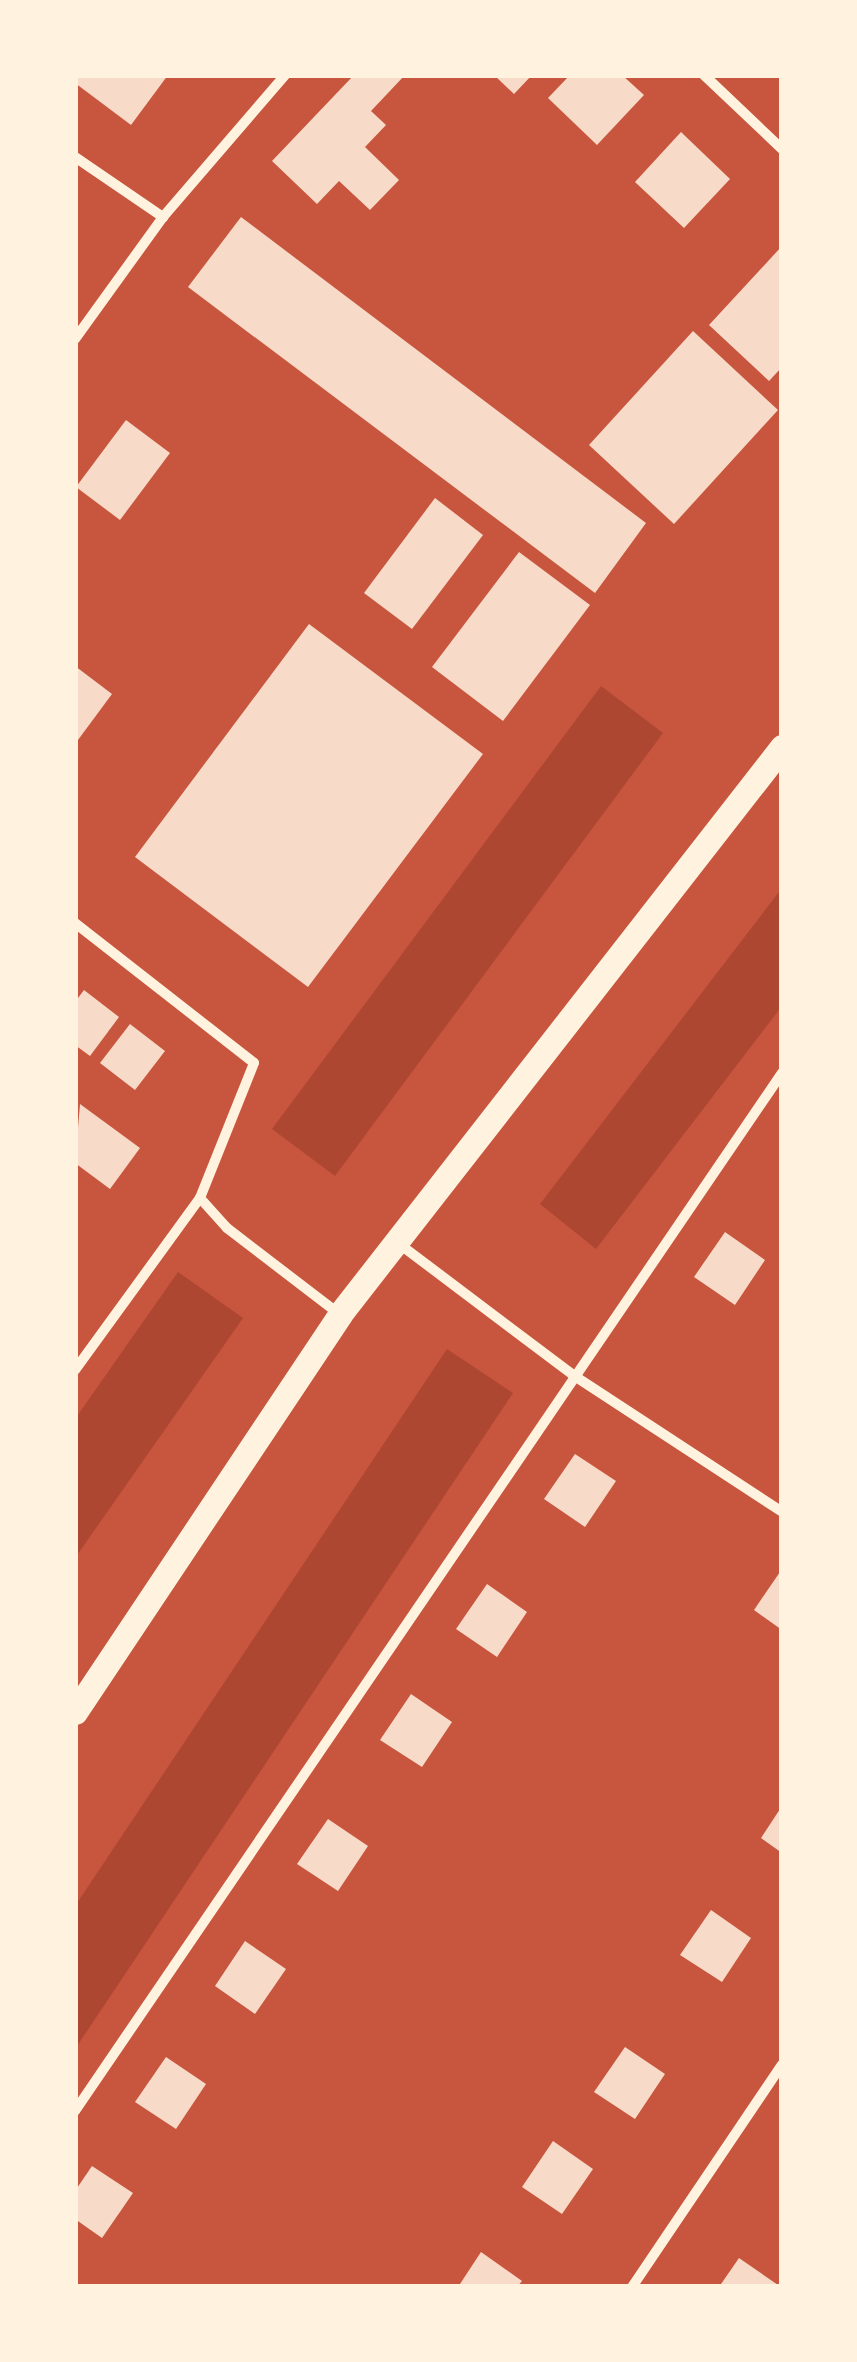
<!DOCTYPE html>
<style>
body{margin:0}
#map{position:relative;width:857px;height:2362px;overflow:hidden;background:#c8553d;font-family:Manrope,sans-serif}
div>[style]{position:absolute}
.green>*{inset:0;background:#ae4732}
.building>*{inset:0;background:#f7dbc8}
.minor>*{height:10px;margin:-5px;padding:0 5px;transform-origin:5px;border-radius:5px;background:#fff3e0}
.primary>*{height:25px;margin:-12.5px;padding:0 12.5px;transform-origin:12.5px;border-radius:12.5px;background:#fff3e0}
span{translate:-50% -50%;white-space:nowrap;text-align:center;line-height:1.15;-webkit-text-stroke:8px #fff3e0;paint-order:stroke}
.frame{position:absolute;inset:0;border:78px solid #fff3e0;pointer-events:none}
</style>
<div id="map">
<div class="green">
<div style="clip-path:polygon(601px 686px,663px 733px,335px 1176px,272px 1129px)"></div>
<div style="clip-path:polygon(782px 888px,782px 1006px,596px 1249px,540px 1204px)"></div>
<div style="clip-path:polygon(178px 1272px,243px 1318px,75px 1558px,75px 1419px)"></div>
<div style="clip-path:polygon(447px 1349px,513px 1393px,75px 2049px,75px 1906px)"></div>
</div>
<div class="building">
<div style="clip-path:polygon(77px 75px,168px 75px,131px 125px,75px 83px)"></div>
<div style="clip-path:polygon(354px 75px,405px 75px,371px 111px,386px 125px,365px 147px,399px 180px,370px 210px,339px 181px,317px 204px,272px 161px)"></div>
<div style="clip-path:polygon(494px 75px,532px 75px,514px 94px)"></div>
<div style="clip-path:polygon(570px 75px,622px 75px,644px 95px,597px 145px,548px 98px)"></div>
<div style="clip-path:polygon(681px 132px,730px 179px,684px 228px,635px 182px)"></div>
<div style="clip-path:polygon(241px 217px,646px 523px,595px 593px,188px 287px)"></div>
<div style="clip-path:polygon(782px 246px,782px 367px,769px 381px,709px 325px)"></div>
<div style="clip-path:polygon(693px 331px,778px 410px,674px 524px,589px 445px)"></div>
<div style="clip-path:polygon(126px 420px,170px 453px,120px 520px,76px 487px)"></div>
<div style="clip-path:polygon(435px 498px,483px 535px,412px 629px,364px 593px)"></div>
<div style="clip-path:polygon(519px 552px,590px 605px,503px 721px,432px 667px)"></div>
<div style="clip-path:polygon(309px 624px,483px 754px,308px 987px,135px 857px)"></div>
<div style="clip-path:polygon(75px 666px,112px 694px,75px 744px)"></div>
<div style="clip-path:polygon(84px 990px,119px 1017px,90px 1056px,75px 1045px,75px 1002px)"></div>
<div style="clip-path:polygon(130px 1024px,165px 1051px,135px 1090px,100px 1063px)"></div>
<div style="clip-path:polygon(80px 1104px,140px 1148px,110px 1189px,75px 1163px)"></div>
<div style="clip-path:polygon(725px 1232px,765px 1260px,735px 1305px,694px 1277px)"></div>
<div style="clip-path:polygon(575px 1454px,616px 1481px,585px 1527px,544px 1499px)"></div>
<div style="clip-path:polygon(782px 1569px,782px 1630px,754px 1610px)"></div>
<div style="clip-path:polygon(487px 1584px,527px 1612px,497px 1657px,456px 1629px)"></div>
<div style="clip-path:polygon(411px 1694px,452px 1722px,422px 1767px,380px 1740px)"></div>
<div style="clip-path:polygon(782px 1806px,782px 1853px,761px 1838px)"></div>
<div style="clip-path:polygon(328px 1819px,368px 1846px,338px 1891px,297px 1864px)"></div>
<div style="clip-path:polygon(711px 1910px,751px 1938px,722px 1982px,680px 1955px)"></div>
<div style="clip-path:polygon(245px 1941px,286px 1969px,255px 2014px,215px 1986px)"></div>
<div style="clip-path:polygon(625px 2047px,665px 2074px,635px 2119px,594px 2092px)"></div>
<div style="clip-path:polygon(166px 2057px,206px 2084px,176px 2129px,135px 2102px)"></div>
<div style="clip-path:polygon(553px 2141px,593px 2169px,562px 2214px,522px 2187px)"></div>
<div style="clip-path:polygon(92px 2166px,133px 2193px,102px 2238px,75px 2219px,75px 2191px)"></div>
<div style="clip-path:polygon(481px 2252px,522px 2281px,517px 2287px,458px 2287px)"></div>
<div style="clip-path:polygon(739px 2258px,781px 2287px,719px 2287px)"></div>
</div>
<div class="minor">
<div style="left:704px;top:75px;width:108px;rotate:43.5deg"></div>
<div style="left:75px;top:157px;width:107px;rotate:34.3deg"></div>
<div style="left:75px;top:339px;width:150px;rotate:-54.2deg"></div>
<div style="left:163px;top:217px;width:187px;rotate:-49.3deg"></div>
<div style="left:75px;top:923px;width:227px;rotate:38deg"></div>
<div style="left:254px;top:1063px;width:145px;rotate:111.8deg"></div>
<div style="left:200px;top:1198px;width:40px;rotate:48deg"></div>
<div style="left:227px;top:1228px;width:141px;rotate:37.5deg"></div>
<div style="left:398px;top:1243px;width:219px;rotate:37deg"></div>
<div style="left:573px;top:1375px;width:250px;rotate:33.2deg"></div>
<div style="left:75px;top:1370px;width:213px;rotate:-54deg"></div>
<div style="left:75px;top:2111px;width:1256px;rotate:-55.74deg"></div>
<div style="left:632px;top:2287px;width:268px;rotate:-56deg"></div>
</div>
<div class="primary">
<div style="left:75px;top:1712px;width:478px;rotate:-56.3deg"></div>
<div style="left:340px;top:1314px;width:719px;rotate:-52.06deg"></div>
</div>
<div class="frame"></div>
</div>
